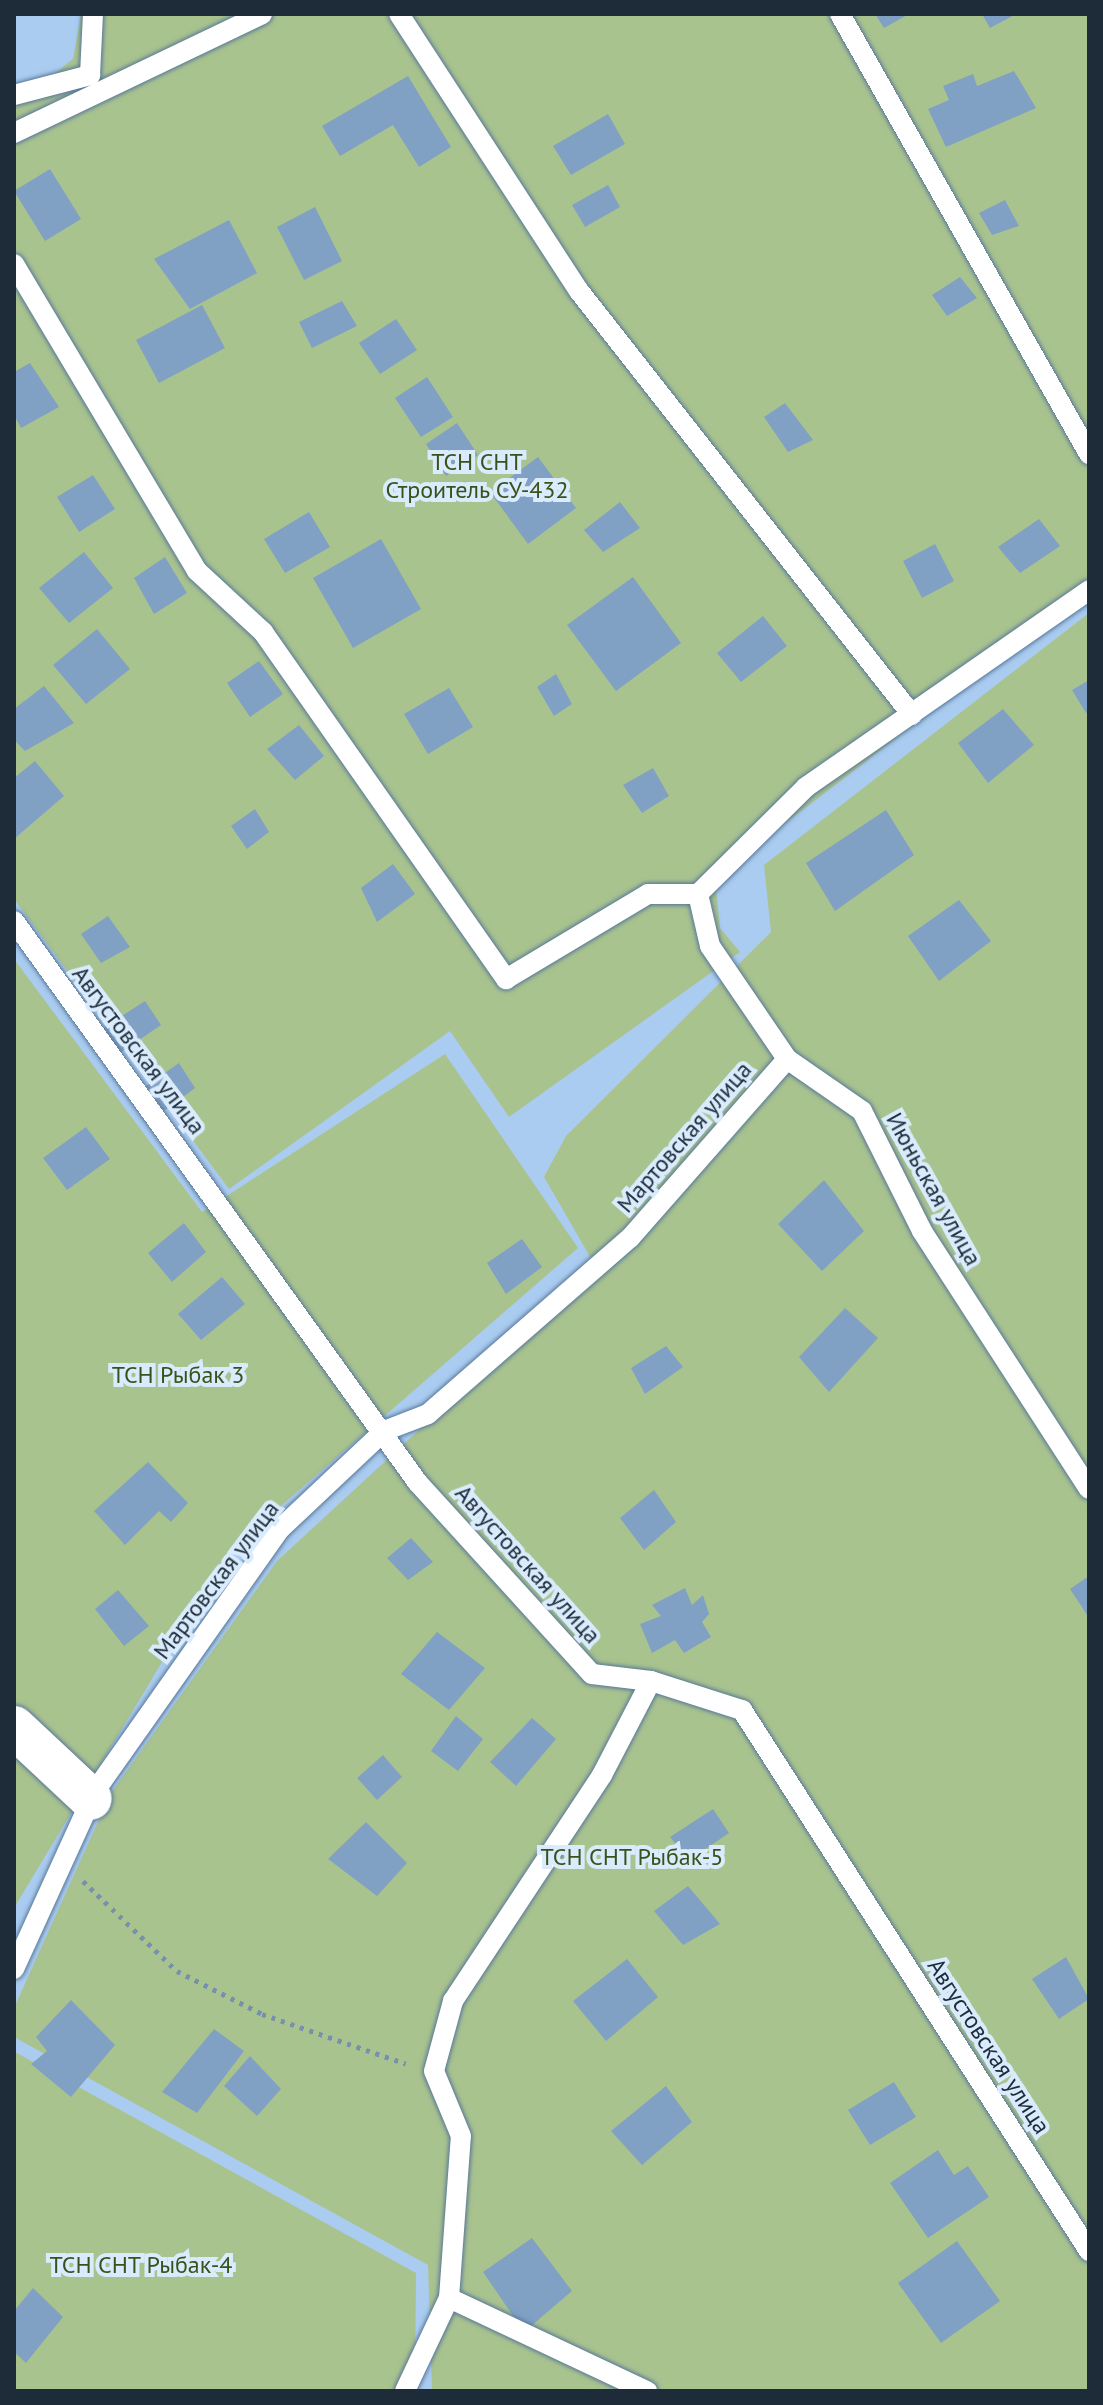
<!DOCTYPE html>
<meta charset="utf-8">
<style>
body{margin:0}
#map{position:relative;width:1103px;height:2405px;overflow:hidden;background:#aaccf0;font-family:"PT Sans",sans-serif}
div>[style]{position:absolute}
.green>*{inset:0;background:#a9c38f}
.building>*{inset:0;background:#80a1c4}
.path>*{height:5px;margin-top:-2.5px;transform-origin:0;background:repeating-linear-gradient(90deg,#7791ad 0 4px,transparent 0 10px)}
.roads{filter:drop-shadow(0 0 2px #587899) drop-shadow(0 0 2px #587899)}
.service>*{height:20px;margin:-10px;padding:0 10px;transform-origin:10px;border-radius:10px;background:#fff}
.minor>*{height:42px;margin:-21px;padding:0 21px;transform-origin:21px;border-radius:21px;background:#fff}
span{translate:-50% -50%;white-space:nowrap;text-align:center;line-height:1.15;-webkit-text-stroke:8px #d9ebfd;paint-order:stroke}
.park-label{font-size:24px;color:#3a521a}
.street-label{font-size:24px;color:#1e2c39}
.frame{position:absolute;inset:0;border:16px solid #1e2c39;pointer-events:none}
</style>
<div id="map">
<div class="green">
<div style="clip-path:polygon(81px 14px,1089px 14px,1089px 591px,715px 877px,720px 928px,740px 952px,509px 1117px,450px 1031px,229px 1189px,14px 899px,14px 105px,73px 59px)"></div>
<div style="clip-path:polygon(1089px 613px,1089px 2391px,432px 2391px,428px 2265px,14px 2037px,14px 2008px,111px 1793px,277px 1561px,596px 1267px,544px 1177px,566px 1136px,771px 932px,764px 865px)"></div>
<div style="clip-path:polygon(14px 959px,202px 1212px,445px 1054px,578px 1248px,229px 1551px,14px 1908px)"></div>
<div style="clip-path:polygon(15px 2052px,416px 2273px,415px 2391px,14px 2391px)"></div>
</div>
<div class="building">
<div style="clip-path:polygon(875px 14px,909px 14px,884px 28px)"></div>
<div style="clip-path:polygon(982px 14px,1016px 14px,990px 28px)"></div>
<div style="clip-path:polygon(1014px 71px,1036px 108px,946px 147px,928px 109px,949px 100px,943px 86px,973px 74px,977px 86px)"></div>
<div style="clip-path:polygon(408px 76px,451px 147px,419px 167px,393px 125px,340px 156px,322px 126px)"></div>
<div style="clip-path:polygon(608px 114px,625px 144px,571px 175px,553px 146px)"></div>
<div style="clip-path:polygon(50px 169px,81px 219px,45px 241px,14px 191px)"></div>
<div style="clip-path:polygon(608px 185px,620px 207px,585px 227px,572px 205px)"></div>
<div style="clip-path:polygon(1005px 200px,1019px 226px,992px 235px,979px 213px)"></div>
<div style="clip-path:polygon(315px 207px,342px 261px,304px 280px,277px 227px)"></div>
<div style="clip-path:polygon(229px 220px,257px 273px,190px 309px,154px 259px)"></div>
<div style="clip-path:polygon(960px 277px,977px 298px,947px 316px,932px 295px)"></div>
<div style="clip-path:polygon(342px 301px,357px 326px,312px 348px,299px 322px)"></div>
<div style="clip-path:polygon(202px 305px,225px 348px,159px 383px,136px 340px)"></div>
<div style="clip-path:polygon(396px 319px,417px 350px,380px 374px,359px 343px)"></div>
<div style="clip-path:polygon(30px 363px,59px 407px,21px 428px,14px 415px,14px 372px)"></div>
<div style="clip-path:polygon(427px 377px,453px 417px,421px 437px,395px 398px)"></div>
<div style="clip-path:polygon(785px 403px,813px 440px,788px 452px,764px 417px)"></div>
<div style="clip-path:polygon(457px 423px,478px 455px,446px 476px,426px 444px)"></div>
<div style="clip-path:polygon(538px 457px,576px 508px,528px 544px,490px 492px)"></div>
<div style="clip-path:polygon(93px 475px,115px 509px,79px 532px,57px 497px)"></div>
<div style="clip-path:polygon(620px 502px,640px 528px,603px 552px,584px 530px)"></div>
<div style="clip-path:polygon(309px 512px,330px 547px,285px 573px,264px 539px)"></div>
<div style="clip-path:polygon(1039px 519px,1060px 546px,1020px 573px,998px 547px)"></div>
<div style="clip-path:polygon(381px 539px,421px 609px,353px 648px,313px 578px)"></div>
<div style="clip-path:polygon(935px 544px,954px 581px,922px 598px,903px 561px)"></div>
<div style="clip-path:polygon(84px 552px,113px 588px,69px 623px,39px 588px)"></div>
<div style="clip-path:polygon(165px 557px,187px 593px,154px 614px,134px 578px)"></div>
<div style="clip-path:polygon(633px 577px,681px 643px,616px 691px,567px 625px)"></div>
<div style="clip-path:polygon(763px 616px,787px 646px,741px 682px,717px 653px)"></div>
<div style="clip-path:polygon(97px 629px,130px 669px,86px 704px,53px 665px)"></div>
<div style="clip-path:polygon(259px 661px,283px 694px,250px 717px,227px 683px)"></div>
<div style="clip-path:polygon(556px 674px,572px 704px,554px 716px,537px 687px)"></div>
<div style="clip-path:polygon(1089px 680px,1089px 711px,1086px 713px,1072px 690px)"></div>
<div style="clip-path:polygon(44px 686px,74px 723px,25px 751px,14px 740px,14px 709px)"></div>
<div style="clip-path:polygon(449px 688px,473px 727px,428px 754px,404px 714px)"></div>
<div style="clip-path:polygon(1003px 709px,1034px 745px,988px 783px,958px 743px)"></div>
<div style="clip-path:polygon(299px 725px,324px 756px,295px 780px,267px 749px)"></div>
<div style="clip-path:polygon(35px 761px,64px 796px,14px 839px,14px 778px)"></div>
<div style="clip-path:polygon(653px 768px,669px 796px,642px 813px,623px 785px)"></div>
<div style="clip-path:polygon(255px 809px,269px 832px,247px 849px,231px 826px)"></div>
<div style="clip-path:polygon(886px 810px,914px 855px,835px 911px,806px 863px)"></div>
<div style="clip-path:polygon(393px 864px,415px 894px,377px 922px,361px 888px)"></div>
<div style="clip-path:polygon(959px 900px,991px 941px,939px 981px,908px 936px)"></div>
<div style="clip-path:polygon(108px 916px,130px 947px,101px 963px,81px 934px)"></div>
<div style="clip-path:polygon(145px 1001px,161px 1025px,120px 1053px,103px 1028px)"></div>
<div style="clip-path:polygon(179px 1063px,195px 1088px,164px 1111px,146px 1086px)"></div>
<div style="clip-path:polygon(86px 1127px,110px 1159px,67px 1190px,43px 1158px)"></div>
<div style="clip-path:polygon(824px 1180px,864px 1231px,822px 1271px,778px 1224px)"></div>
<div style="clip-path:polygon(184px 1223px,206px 1252px,172px 1282px,148px 1253px)"></div>
<div style="clip-path:polygon(522px 1239px,542px 1267px,506px 1294px,487px 1263px)"></div>
<div style="clip-path:polygon(222px 1277px,245px 1304px,201px 1340px,178px 1314px)"></div>
<div style="clip-path:polygon(845px 1308px,878px 1338px,829px 1392px,799px 1357px)"></div>
<div style="clip-path:polygon(666px 1346px,683px 1367px,645px 1394px,631px 1368px)"></div>
<div style="clip-path:polygon(148px 1462px,188px 1503px,171px 1522px,159px 1511px,125px 1545px,94px 1511px)"></div>
<div style="clip-path:polygon(654px 1490px,676px 1522px,644px 1550px,620px 1518px)"></div>
<div style="clip-path:polygon(411px 1538px,433px 1562px,408px 1580px,387px 1558px)"></div>
<div style="clip-path:polygon(1089px 1576px,1089px 1618px,1070px 1589px)"></div>
<div style="clip-path:polygon(685px 1588px,692px 1605px,703px 1595px,709px 1614px,702px 1622px,711px 1637px,684px 1653px,675px 1640px,652px 1653px,640px 1624px,661px 1616px,652px 1605px)"></div>
<div style="clip-path:polygon(118px 1590px,149px 1626px,124px 1646px,95px 1609px)"></div>
<div style="clip-path:polygon(437px 1632px,485px 1668px,449px 1710px,401px 1674px)"></div>
<div style="clip-path:polygon(456px 1716px,483px 1739px,458px 1771px,431px 1751px)"></div>
<div style="clip-path:polygon(532px 1718px,556px 1739px,516px 1786px,490px 1762px)"></div>
<div style="clip-path:polygon(383px 1755px,402px 1777px,377px 1800px,357px 1778px)"></div>
<div style="clip-path:polygon(713px 1809px,729px 1833px,689px 1860px,670px 1837px)"></div>
<div style="clip-path:polygon(366px 1822px,407px 1863px,377px 1896px,328px 1859px)"></div>
<div style="clip-path:polygon(688px 1886px,720px 1924px,683px 1945px,654px 1911px)"></div>
<div style="clip-path:polygon(1066px 1957px,1089px 1999px,1059px 2019px,1032px 1979px)"></div>
<div style="clip-path:polygon(627px 1959px,658px 1997px,606px 2041px,573px 2001px)"></div>
<div style="clip-path:polygon(71px 2000px,115px 2045px,71px 2097px,31px 2064px,47px 2051px,36px 2037px)"></div>
<div style="clip-path:polygon(214px 2029px,244px 2051px,197px 2113px,162px 2092px)"></div>
<div style="clip-path:polygon(250px 2056px,281px 2089px,257px 2116px,224px 2086px)"></div>
<div style="clip-path:polygon(894px 2082px,916px 2117px,870px 2145px,848px 2110px)"></div>
<div style="clip-path:polygon(666px 2086px,692px 2122px,642px 2165px,611px 2131px)"></div>
<div style="clip-path:polygon(938px 2150px,954px 2175px,968px 2166px,989px 2197px,928px 2238px,890px 2183px)"></div>
<div style="clip-path:polygon(532px 2238px,572px 2291px,524px 2332px,483px 2272px)"></div>
<div style="clip-path:polygon(957px 2241px,1000px 2301px,941px 2343px,898px 2283px)"></div>
<div style="clip-path:polygon(33px 2288px,63px 2317px,26px 2363px,14px 2352px,14px 2311px)"></div>
</div>
<div class="path">
<div style="left:83px;top:1881px;width:130px;rotate:43.8deg"></div>
<div style="left:177px;top:1971px;width:95px;rotate:26.8deg"></div>
<div style="left:262px;top:2014px;width:152px;rotate:19.1deg"></div>
</div>
<div class="roads">
<div class="service">
<div style="left:399px;top:14px;width:330px;rotate:57deg"></div>
<div style="left:579px;top:291px;width:539px;rotate:51.85deg"></div>
<div style="left:840px;top:14px;width:506px;rotate:60.49deg"></div>
<div style="left:14px;top:95px;width:79px;rotate:-14.7deg"></div>
<div style="left:90px;top:75px;width:61px;rotate:-87.2deg"></div>
<div style="left:14px;top:133px;width:275px;rotate:-25.6deg"></div>
<div style="left:14px;top:264px;width:357px;rotate:59.2deg"></div>
<div style="left:197px;top:571px;width:90px;rotate:42.7deg"></div>
<div style="left:263px;top:632px;width:424px;rotate:55deg"></div>
<div style="left:506px;top:979px;width:165px;rotate:-30.9deg"></div>
<div style="left:648px;top:894px;width:50px"></div>
<div style="left:698px;top:894px;width:53px;rotate:77deg"></div>
<div style="left:710px;top:946px;width:137px;rotate:55.7deg"></div>
<div style="left:787px;top:1059px;width:91px;rotate:34.7deg"></div>
<div style="left:862px;top:1111px;width:134px;rotate:63.4deg"></div>
<div style="left:922px;top:1231px;width:307px;rotate:57.1deg"></div>
<div style="left:698px;top:894px;width:152px;rotate:-44.7deg"></div>
<div style="left:806px;top:787px;width:345px;rotate:-34.8deg"></div>
<div style="left:14px;top:921px;width:692px;rotate:54.29deg"></div>
<div style="left:418px;top:1483px;width:258px;rotate:47.7deg"></div>
<div style="left:592px;top:1674px;width:59px;rotate:6.8deg"></div>
<div style="left:651px;top:1681px;width:96px;rotate:17.7deg"></div>
<div style="left:742px;top:1710px;width:643px;rotate:57.32deg"></div>
<div style="left:14px;top:1969px;width:196px;rotate:-65.5deg"></div>
<div style="left:95px;top:1791px;width:321px;rotate:-54.8deg"></div>
<div style="left:280px;top:1529px;width:143px;rotate:-43.3deg"></div>
<div style="left:384px;top:1431px;width:47px;rotate:-21.1deg"></div>
<div style="left:428px;top:1414px;width:268px;rotate:-41.1deg"></div>
<div style="left:630px;top:1238px;width:238px;rotate:-48.7deg"></div>
<div style="left:449px;top:2298px;width:219px;rotate:25.2deg"></div>
<div style="left:405px;top:2391px;width:103px;rotate:-64.7deg"></div>
<div style="left:449px;top:2298px;width:162px;rotate:-85.8deg"></div>
<div style="left:461px;top:2136px;width:70px;rotate:-112.6deg"></div>
<div style="left:434px;top:2071px;width:73px;rotate:-74.8deg"></div>
<div style="left:453px;top:2001px;width:271px;rotate:-56.6deg"></div>
<div style="left:602px;top:1775px;width:106px;rotate:-62.5deg"></div>
</div>
<div class="minor">
<div style="left:14px;top:1727px;width:105px;rotate:43.1deg"></div>
</div>
</div>
<div class="park-label">
<span style="left:477px;top:476px">ТСН СНТ<br>Строитель СУ-432</span>
<span style="left:178px;top:1375px">ТСН Рыбак 3</span>
<span style="left:632px;top:1857px">ТСН СНТ Рыбак-5</span>
<span style="left:141px;top:2265px">ТСН СНТ Рыбак-4</span>
</div>
<div class="street-label">
<span style="left:139px;top:1050px;rotate:53deg">Августовская улица</span>
<span style="left:684px;top:1137px;rotate:-49deg">Мартовская улица</span>
<span style="left:934px;top:1189px;rotate:61deg">Июньская улица</span>
<span style="left:528px;top:1564px;rotate:48deg">Августовская улица</span>
<span style="left:216px;top:1580px;rotate:-53deg">Мартовская улица</span>
<span style="left:989px;top:2046px;rotate:57deg">Августовская улица</span>
</div>
<div class="frame"></div>
</div>
